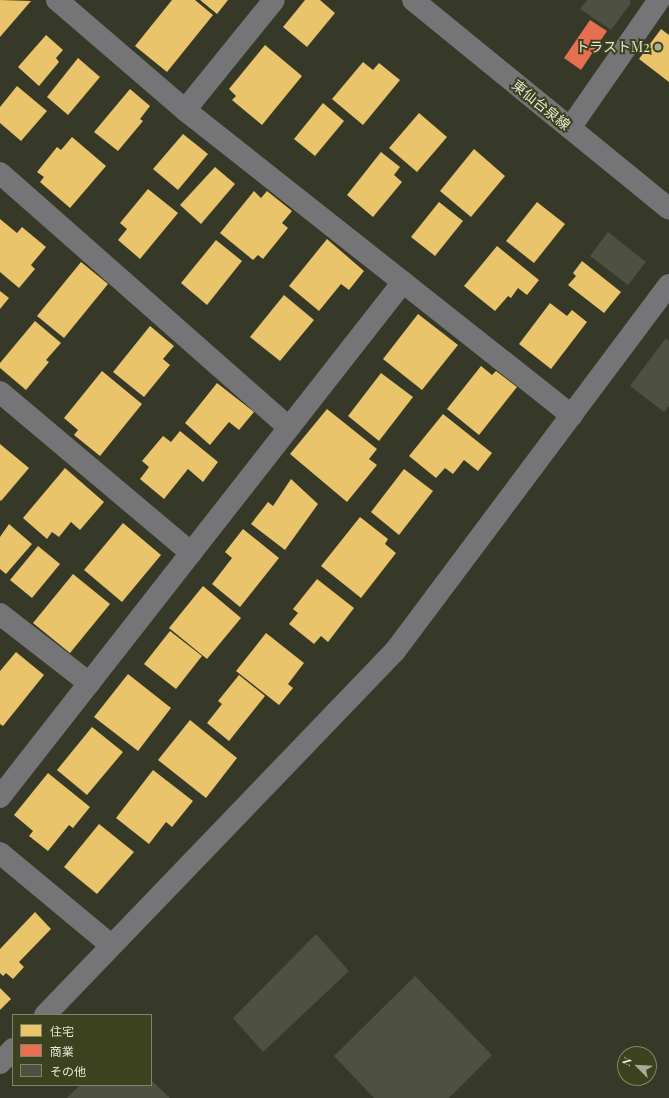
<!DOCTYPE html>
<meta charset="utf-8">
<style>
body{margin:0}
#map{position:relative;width:669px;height:1098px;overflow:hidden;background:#363927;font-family:"Playfair Display","Noto Sans JP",serif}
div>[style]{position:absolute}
.homes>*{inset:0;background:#e9c46a}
.shops>*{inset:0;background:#e76f51}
.building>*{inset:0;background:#4e5041}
.minor>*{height:22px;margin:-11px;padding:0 11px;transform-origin:11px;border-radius:11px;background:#757476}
.dots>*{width:11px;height:11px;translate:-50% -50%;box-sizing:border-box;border:2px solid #3c411f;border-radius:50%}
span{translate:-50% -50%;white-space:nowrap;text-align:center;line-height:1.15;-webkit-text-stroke:4px #3c411f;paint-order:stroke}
.poi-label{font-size:14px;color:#e5e8d5}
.right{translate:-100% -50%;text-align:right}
.street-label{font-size:14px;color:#e5e8d5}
.legend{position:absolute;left:12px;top:1014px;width:140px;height:72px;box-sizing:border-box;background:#3c411f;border:1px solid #808468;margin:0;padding:5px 7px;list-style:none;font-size:12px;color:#e5e8d5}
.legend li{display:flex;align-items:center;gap:8px;height:20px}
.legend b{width:20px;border:1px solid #808468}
.north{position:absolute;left:617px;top:1046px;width:40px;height:40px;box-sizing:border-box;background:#3c411f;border:1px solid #808468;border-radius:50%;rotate:294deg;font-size:11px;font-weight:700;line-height:16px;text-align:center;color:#e5e8d5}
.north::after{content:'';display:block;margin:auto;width:14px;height:18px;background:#a8ab98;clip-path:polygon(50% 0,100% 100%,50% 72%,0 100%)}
</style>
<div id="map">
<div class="homes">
<div style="clip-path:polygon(0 0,31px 1px,0 37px)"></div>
<div style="clip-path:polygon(172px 0,195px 0,213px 15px,167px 72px,135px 46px)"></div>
<div style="clip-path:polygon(200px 0,228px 0,217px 14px)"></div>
<div style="clip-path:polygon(305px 0,320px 0,335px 13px,307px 47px,283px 27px)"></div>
<div style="clip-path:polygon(661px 29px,669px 35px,669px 82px,639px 59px)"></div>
<div style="clip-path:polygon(46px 35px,63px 50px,56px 58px,59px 62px,39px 86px,18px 67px)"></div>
<div style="clip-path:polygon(265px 45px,302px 76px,262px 125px,232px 100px,236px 96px,229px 89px)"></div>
<div style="clip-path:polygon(78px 58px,100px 77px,68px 115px,47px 97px)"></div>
<div style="clip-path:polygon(363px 62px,373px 70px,379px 63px,400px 80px,363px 125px,332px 99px)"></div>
<div style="clip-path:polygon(17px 86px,47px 111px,21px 141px,0 123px,0 107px)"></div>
<div style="clip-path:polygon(130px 89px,150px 106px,140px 119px,143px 121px,118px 151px,94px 132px)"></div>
<div style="clip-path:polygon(323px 103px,344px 121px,315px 156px,294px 139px)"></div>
<div style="clip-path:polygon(419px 113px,447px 137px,417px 172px,389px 148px)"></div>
<div style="clip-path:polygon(183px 134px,208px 154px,178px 190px,153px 169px)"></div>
<div style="clip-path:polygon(72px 137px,106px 166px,70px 208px,40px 182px,44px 177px,37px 172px,57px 147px,61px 150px)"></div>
<div style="clip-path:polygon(474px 149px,505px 176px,471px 217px,440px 191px)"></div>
<div style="clip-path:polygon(381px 152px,400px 167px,394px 175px,402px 182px,373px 217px,347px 195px)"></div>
<div style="clip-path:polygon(215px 167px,235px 184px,201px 224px,180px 205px)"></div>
<div style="clip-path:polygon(148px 189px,178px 213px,140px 259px,118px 240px,127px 229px,120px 223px)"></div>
<div style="clip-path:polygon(254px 191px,261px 198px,267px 191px,292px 211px,282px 223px,288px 228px,263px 259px,258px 255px,253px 260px,220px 233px)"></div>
<div style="clip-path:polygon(439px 202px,463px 221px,435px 256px,411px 237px)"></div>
<div style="clip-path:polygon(537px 202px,565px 224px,534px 263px,506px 241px)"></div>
<div style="clip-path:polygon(0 219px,17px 233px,22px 227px,46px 247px,31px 265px,35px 269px,19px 288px,0 272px)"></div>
<div style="clip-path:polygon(327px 239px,364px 271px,349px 290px,341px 284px,319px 311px,289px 286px)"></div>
<div style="clip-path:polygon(216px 240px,242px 261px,207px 305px,181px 283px)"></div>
<div style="clip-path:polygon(497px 246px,539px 280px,527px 295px,518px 288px,511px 298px,508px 296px,495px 311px,464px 286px)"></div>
<div style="clip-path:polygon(582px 261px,621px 292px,604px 313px,568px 285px,576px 276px,573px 273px)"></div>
<div style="clip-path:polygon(81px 262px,108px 284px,64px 338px,37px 316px)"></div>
<div style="clip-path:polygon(0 291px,9px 298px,0 309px)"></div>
<div style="clip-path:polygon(284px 295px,314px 320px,280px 361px,250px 337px)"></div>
<div style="clip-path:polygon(550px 303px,567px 316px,572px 310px,587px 322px,551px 369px,519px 344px)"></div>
<div style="clip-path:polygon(418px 314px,458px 345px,422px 390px,383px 359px)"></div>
<div style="clip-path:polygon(35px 321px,61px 343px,46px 360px,49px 362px,26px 390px,0 368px,0 363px)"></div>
<div style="clip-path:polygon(150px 326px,174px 346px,163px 359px,170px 365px,144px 397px,113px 372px)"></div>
<div style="clip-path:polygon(481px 366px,492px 375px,496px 371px,517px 387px,479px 435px,447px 409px)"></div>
<div style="clip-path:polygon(102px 371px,142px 404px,100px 456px,74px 435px,78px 430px,64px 418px)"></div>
<div style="clip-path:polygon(381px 373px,413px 397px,379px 441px,348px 416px)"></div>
<div style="clip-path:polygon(217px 383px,254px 412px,239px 430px,229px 422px,210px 445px,185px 423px)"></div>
<div style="clip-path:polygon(327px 409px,377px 449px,369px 459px,377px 465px,347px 502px,290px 454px)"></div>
<div style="clip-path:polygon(443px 414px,492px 453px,478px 471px,464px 460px,453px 474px,445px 468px,436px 478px,409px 456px)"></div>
<div style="clip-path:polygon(180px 431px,218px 462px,203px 482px,188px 469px,164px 499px,140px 479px,149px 467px,142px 461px,163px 436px,171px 442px)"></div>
<div style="clip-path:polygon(0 444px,29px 468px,1px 501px,0 500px)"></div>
<div style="clip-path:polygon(65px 468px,104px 502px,80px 530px,71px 522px,59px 537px,52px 532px,47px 539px,23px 518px)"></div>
<div style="clip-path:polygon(404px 469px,433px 491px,399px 535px,371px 512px)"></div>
<div style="clip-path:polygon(291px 479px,318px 504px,285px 550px,251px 524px,268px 502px,273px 506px)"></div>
<div style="clip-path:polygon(360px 517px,388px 539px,385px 544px,396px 553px,361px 598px,321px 566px)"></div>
<div style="clip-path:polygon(123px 523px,161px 555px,122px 602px,84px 570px)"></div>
<div style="clip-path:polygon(9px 524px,32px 544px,6px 574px,0 569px,0 537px)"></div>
<div style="clip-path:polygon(243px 529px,279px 558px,240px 607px,212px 584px,232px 558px,225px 552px)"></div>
<div style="clip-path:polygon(38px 546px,60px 564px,32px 598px,10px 580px)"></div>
<div style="clip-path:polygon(73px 574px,110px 604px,70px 653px,33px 623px)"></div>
<div style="clip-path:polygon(317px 579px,354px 608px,328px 642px,321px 636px,314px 644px,289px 624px,298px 613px,293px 609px)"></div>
<div style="clip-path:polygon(203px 586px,241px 618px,207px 659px,169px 628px)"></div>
<div style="clip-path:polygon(170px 631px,202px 656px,176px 689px,144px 664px)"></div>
<div style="clip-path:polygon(266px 633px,304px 663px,288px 684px,293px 688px,279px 705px,236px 671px)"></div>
<div style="clip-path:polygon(16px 652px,44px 675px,3px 726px,0 724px,0 671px)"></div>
<div style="clip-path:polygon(128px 674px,171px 708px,138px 751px,94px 717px)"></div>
<div style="clip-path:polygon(239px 675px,265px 696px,229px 741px,207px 723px,222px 704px,218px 701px)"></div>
<div style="clip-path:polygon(190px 720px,237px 758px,206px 798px,158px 760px)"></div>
<div style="clip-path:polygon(92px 727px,123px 752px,87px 795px,57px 770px)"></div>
<div style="clip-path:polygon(153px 770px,193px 801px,172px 827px,166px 822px,149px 844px,116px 818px)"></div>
<div style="clip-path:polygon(48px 773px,90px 807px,73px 828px,69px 825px,48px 851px,29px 836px,33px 831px,14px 815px)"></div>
<div style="clip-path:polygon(99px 824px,134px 852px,97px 894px,64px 867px)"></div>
<div style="clip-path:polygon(35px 912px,51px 929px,19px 962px,24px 967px,13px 979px,6px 973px,3px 976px,0 973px,0 949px)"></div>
<div style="clip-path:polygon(0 988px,11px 999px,0 1010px)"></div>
</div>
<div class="shops">
<div style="clip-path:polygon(590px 20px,607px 31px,581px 70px,564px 58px)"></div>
</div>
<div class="building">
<div style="clip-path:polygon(587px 0,630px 0,631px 3px,611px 30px,580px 9px)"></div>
<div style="clip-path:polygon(608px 232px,646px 262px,628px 285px,590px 256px)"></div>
<div style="clip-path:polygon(666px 338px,669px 341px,669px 406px,664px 412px,630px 386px)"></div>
<div style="clip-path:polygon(316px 934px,349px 971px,263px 1052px,233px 1018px)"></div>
<div style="clip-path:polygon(415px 976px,492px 1055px,449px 1098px,374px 1098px,334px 1056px)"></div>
<div style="clip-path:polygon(151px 1080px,170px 1098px,67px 1098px,80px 1085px,151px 1085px)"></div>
</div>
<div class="minor">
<div style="left:57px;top:0;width:169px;rotate:40.7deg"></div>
<div style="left:185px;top:110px;width:493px;rotate:38.3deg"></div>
<div style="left:413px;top:0;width:330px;rotate:39.2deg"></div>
<div style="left:185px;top:110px;width:141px;rotate:-51deg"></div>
<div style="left:570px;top:128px;width:156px;rotate:-55.2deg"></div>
<div style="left:0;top:173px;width:385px;rotate:41.4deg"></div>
<div style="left:0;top:392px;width:250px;rotate:40.1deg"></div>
<div style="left:0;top:614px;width:113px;rotate:37.8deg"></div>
<div style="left:0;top:797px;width:654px;rotate:-51.96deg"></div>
<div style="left:0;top:853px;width:144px;rotate:39.7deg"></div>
<div style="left:45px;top:1015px;width:505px;rotate:-46.12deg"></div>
<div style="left:395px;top:651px;width:457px;rotate:-53.2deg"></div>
<div style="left:0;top:1063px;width:19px;rotate:-47deg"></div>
</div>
<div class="dots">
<div style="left:658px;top:47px;background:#a8ab98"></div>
</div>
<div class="poi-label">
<span class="right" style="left:650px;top:47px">トラストM2</span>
</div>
<div class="street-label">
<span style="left:541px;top:105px;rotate:39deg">東仙台泉線</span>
</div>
<ul class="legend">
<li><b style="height:11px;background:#e9c46a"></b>住宅</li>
<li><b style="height:11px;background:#e76f51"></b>商業</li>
<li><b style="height:11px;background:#4e5041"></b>その他</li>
</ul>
<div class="north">N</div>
</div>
